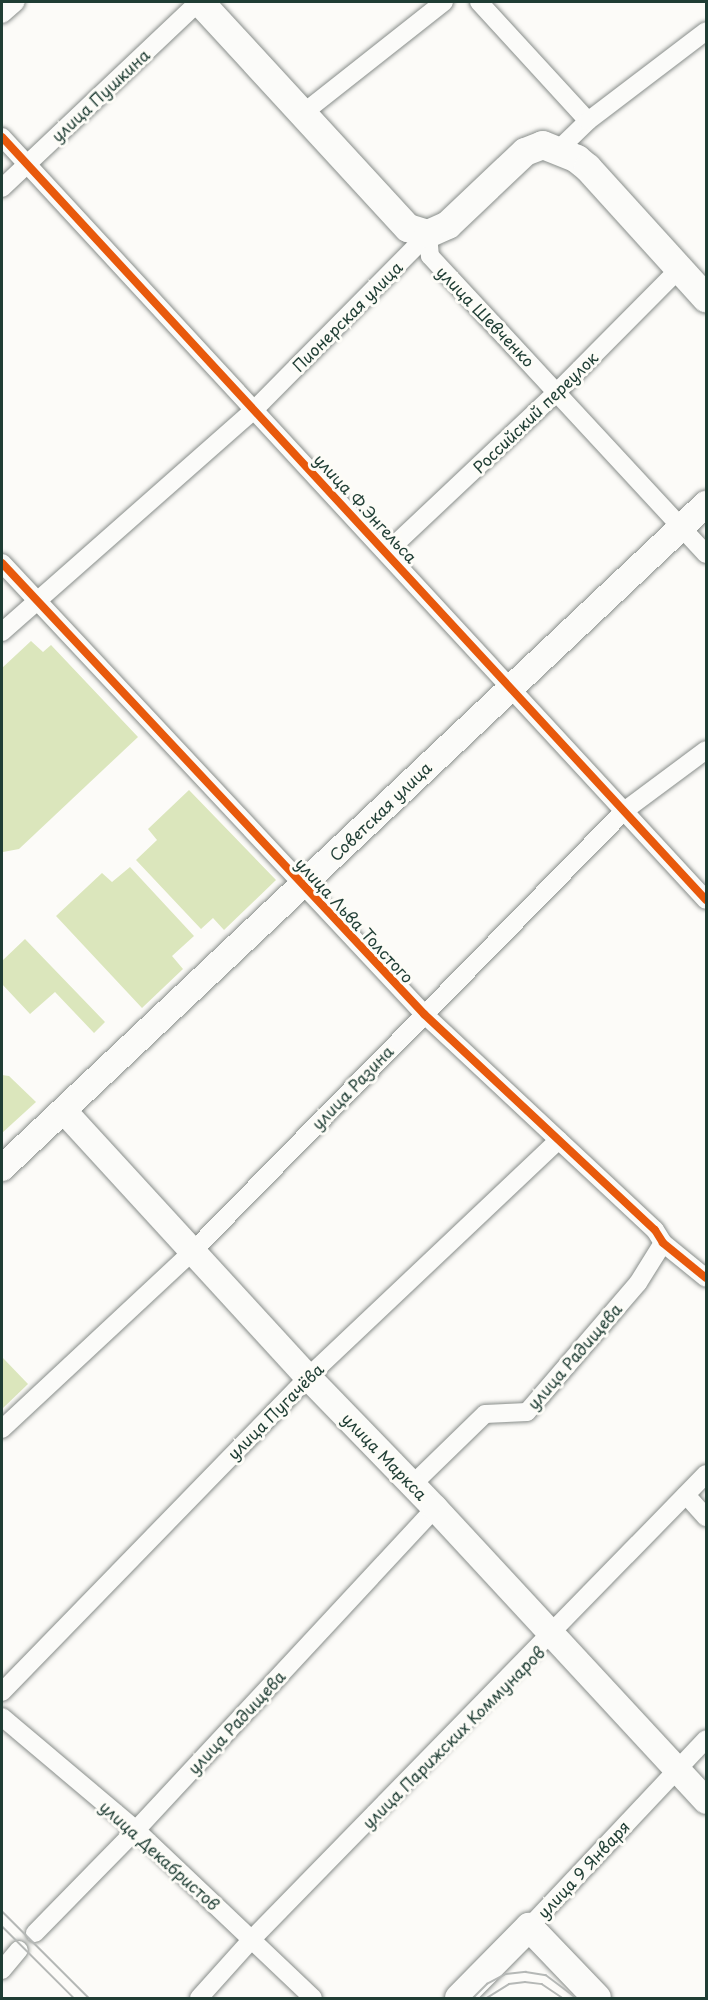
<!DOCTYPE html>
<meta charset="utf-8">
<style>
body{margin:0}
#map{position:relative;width:708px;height:2000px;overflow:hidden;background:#fcfbf8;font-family:"Playpen Sans",sans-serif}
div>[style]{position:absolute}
.green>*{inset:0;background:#dbe6bc}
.roads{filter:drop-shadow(0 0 2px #888d8a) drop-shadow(0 0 2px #888d8a)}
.street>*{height:18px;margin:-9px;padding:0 9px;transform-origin:9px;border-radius:9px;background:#fbfbf9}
.secondary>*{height:26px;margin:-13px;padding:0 13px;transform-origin:13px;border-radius:13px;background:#fbfbf9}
.primary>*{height:28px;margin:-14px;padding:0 14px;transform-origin:14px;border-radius:14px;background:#fbfbf9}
.tram>*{height:1.5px;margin:-0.75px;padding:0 0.75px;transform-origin:0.75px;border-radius:0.75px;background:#b5b8b6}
.cycleway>*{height:8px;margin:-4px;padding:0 4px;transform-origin:4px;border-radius:4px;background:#e8590c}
span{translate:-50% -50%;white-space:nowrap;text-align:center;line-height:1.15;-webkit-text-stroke:6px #fdfcf7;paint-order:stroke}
.street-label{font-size:16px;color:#1f3d34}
.frame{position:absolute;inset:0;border:3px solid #1f3d34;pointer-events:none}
</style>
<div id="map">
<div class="green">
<div style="clip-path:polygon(31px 641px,43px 652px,51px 645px,138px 737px,19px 849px,3px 852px,2px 668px)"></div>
<div style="clip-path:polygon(189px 790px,276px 880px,224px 930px,213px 918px,201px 929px,136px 860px,157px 840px,148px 829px)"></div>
<div style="clip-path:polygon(130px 867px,194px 936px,172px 956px,183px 969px,142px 1008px,56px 916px,102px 873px,112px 882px)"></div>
<div style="clip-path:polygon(25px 939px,105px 1022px,94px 1033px,55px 992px,30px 1014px,2px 984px,2px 961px)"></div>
<div style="clip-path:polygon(2px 1075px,9px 1076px,36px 1102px,2px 1133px)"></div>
<div style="clip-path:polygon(2px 1357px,28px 1384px,2px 1409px)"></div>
</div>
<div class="roads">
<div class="street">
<div style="left:479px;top:2px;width:161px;rotate:47.5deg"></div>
<div style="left:2px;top:14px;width:18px;rotate:-41deg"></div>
<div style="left:302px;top:114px;width:181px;rotate:-38.3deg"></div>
<div style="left:2px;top:137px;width:1038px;rotate:47.3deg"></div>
<div style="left:558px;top:150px;width:42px;rotate:-44deg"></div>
<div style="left:588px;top:121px;width:148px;rotate:-37.3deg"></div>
<div style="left:2px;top:188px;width:271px;rotate:-43.4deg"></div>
<div style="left:428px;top:234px;width:22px;rotate:85deg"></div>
<div style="left:430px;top:256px;width:406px;rotate:47.2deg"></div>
<div style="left:388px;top:551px;width:233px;rotate:-43.3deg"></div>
<div style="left:558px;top:391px;width:172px;rotate:-45.2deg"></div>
<div style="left:2px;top:563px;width:618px;rotate:46.9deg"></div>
<div style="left:424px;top:1014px;width:316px;rotate:43.1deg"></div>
<div style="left:655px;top:1230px;width:15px;rotate:58deg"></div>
<div style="left:663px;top:1243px;width:55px;rotate:39.1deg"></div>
<div style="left:2px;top:632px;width:337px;rotate:-41.4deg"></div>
<div style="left:255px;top:409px;width:246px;rotate:-45.3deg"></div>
<div style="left:2px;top:1429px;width:262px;rotate:-43deg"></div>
<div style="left:194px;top:1250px;width:615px;rotate:-45.59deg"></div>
<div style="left:624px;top:811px;width:102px;rotate:-36.6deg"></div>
<div style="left:413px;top:1484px;width:100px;rotate:-44.2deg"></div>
<div style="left:485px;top:1414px;width:42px;rotate:-2.7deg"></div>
<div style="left:527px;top:1412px;width:170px;rotate:-49.3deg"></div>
<div style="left:638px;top:1283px;width:47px;rotate:-58deg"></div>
<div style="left:686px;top:1495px;width:30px;rotate:48deg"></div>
<div style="left:2px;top:1692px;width:439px;rotate:-45.8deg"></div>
<div style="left:308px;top:1377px;width:345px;rotate:-43.4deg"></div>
<div style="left:2px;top:1717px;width:175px;rotate:40.1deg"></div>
<div style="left:136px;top:1830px;width:244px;rotate:43.5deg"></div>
<div style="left:529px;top:1927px;width:258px;rotate:-46.7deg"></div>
<div style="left:35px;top:1933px;width:144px;rotate:-45.6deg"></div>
<div style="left:136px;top:1830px;width:439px;rotate:-47.1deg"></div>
<div style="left:2px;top:1970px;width:26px;rotate:-50deg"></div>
<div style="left:199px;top:1998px;width:79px;rotate:-48.1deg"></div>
<div style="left:252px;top:1939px;width:650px;rotate:-45.69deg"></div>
</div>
<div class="secondary">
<div style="left:64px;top:1111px;width:361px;rotate:47.5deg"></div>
<div style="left:308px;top:1377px;width:182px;rotate:45.9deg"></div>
<div style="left:435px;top:1508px;width:399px;rotate:47.2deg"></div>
<div style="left:2px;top:1168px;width:968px;rotate:-43.33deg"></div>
</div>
<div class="primary">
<div style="left:200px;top:2px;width:307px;rotate:47.4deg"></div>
<div style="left:408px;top:228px;width:21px;rotate:17deg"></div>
<div style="left:428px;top:234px;width:22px;rotate:-24deg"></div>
<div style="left:448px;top:225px;width:106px;rotate:-43.5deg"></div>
<div style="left:525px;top:152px;width:19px;rotate:-21deg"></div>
<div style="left:543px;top:145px;width:37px;rotate:22deg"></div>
<div style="left:577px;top:159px;width:14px;rotate:39deg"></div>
<div style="left:588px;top:168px;width:176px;rotate:47.8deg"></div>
<div style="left:459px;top:1998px;width:100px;rotate:-45.4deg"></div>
<div style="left:529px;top:1927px;width:98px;rotate:46.2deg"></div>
</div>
</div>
<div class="tram">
<div style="left:2px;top:1911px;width:123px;rotate:45deg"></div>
<div style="left:2px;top:1926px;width:102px;rotate:45deg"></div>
<div style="left:473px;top:1998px;width:20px;rotate:-45deg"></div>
<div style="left:487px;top:1984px;width:21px;rotate:-28deg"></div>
<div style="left:506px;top:1974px;width:20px;rotate:-6deg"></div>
<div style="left:526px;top:1972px;width:20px;rotate:9deg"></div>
<div style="left:546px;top:1975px;width:39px;rotate:37deg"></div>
<div style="left:487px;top:1998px;width:26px;rotate:-32deg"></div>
<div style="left:509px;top:1984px;width:16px;rotate:-7deg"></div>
<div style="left:525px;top:1982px;width:17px;rotate:7deg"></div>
<div style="left:542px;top:1984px;width:25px;rotate:34deg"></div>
</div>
<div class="cycleway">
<div style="left:2px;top:137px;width:1038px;rotate:47.3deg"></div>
<div style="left:2px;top:563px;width:618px;rotate:46.9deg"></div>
<div style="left:424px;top:1014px;width:316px;rotate:43.1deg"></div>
<div style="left:655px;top:1230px;width:15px;rotate:58deg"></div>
<div style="left:663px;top:1243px;width:55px;rotate:39.1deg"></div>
</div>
<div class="street-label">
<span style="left:100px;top:95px;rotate:-43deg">улица Пушкина</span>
<span style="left:347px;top:316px;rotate:-45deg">Пионерская улица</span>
<span style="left:486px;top:316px;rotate:46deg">улица Шевченко</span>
<span style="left:535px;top:412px;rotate:-44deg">Российский переулок</span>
<span style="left:366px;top:508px;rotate:47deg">улица Ф.Энгельса</span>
<span style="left:380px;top:811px;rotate:-44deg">Советская улица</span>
<span style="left:355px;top:920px;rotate:47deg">улица Льва Толстого</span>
<span style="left:352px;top:1087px;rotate:-46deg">улица Разина</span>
<span style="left:574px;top:1356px;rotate:-49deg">улица Радищева</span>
<span style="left:275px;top:1411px;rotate:-45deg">улица Пугачёва</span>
<span style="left:385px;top:1456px;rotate:46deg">улица Маркса</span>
<span style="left:236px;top:1722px;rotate:-47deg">улица Радищева</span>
<span style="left:453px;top:1737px;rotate:-45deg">улица Парижских Коммунаров</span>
<span style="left:160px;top:1855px;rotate:42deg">улица Декабристов</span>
<span style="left:583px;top:1869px;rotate:-47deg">улица 9 Января</span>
</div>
<div class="frame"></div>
</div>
